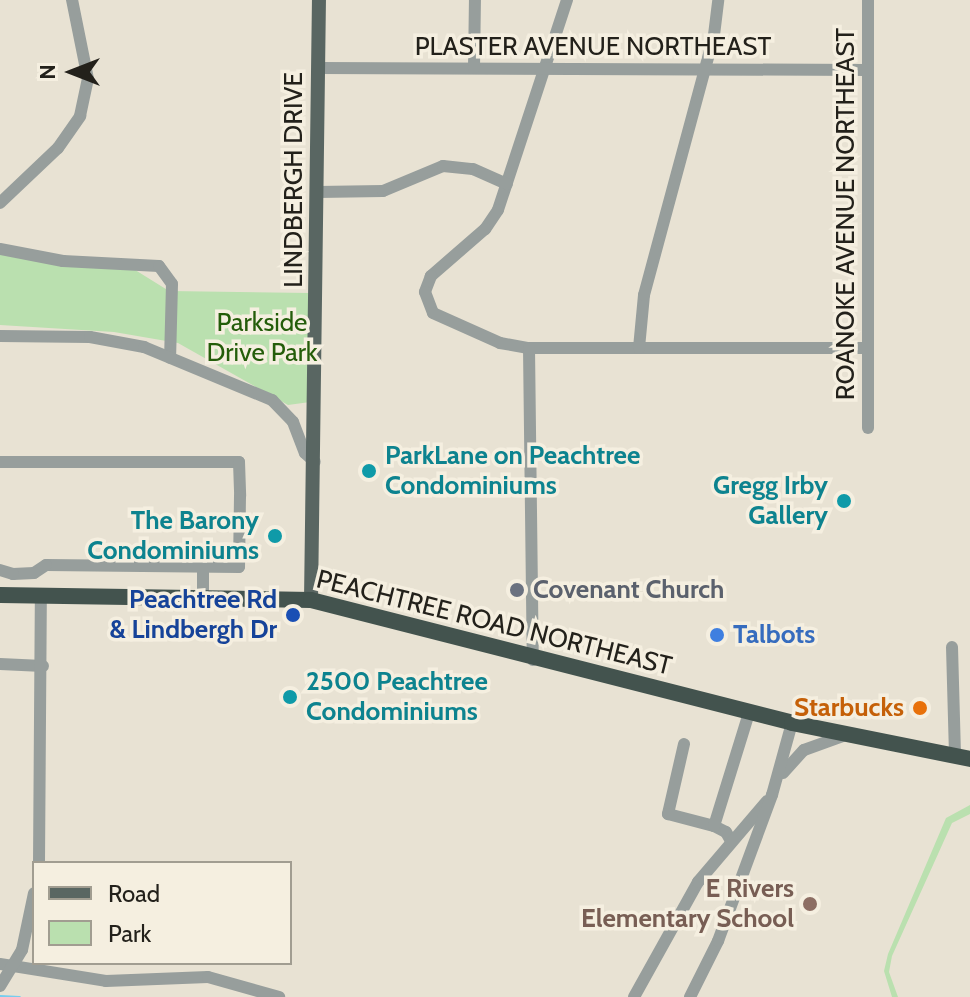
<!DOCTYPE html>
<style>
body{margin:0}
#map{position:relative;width:970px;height:997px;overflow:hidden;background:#e8e2d3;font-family:Cabin,sans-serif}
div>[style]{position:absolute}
.green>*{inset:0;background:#bae0af}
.stream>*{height:3px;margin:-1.5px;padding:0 1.5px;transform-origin:1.5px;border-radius:1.5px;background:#77cdee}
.minor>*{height:12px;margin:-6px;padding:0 6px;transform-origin:6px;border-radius:6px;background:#979e9c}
.major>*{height:14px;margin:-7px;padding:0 7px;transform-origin:7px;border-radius:7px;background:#596662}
.highway>*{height:16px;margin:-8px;padding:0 8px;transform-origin:8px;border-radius:8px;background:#43534e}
.dots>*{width:22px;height:22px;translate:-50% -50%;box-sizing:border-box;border:4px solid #f5efe0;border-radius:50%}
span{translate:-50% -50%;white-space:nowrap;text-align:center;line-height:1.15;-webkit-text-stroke:7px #f5efe0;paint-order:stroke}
.street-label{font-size:26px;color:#23211b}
.park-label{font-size:26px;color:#245d0a}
.culture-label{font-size:26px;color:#0d838f;font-weight:700}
.left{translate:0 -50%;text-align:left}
.right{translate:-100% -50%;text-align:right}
.worship-label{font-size:26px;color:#5b616d;font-weight:700}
.transit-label{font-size:26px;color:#164399;font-weight:700}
.shop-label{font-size:26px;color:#366cbe;font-weight:700}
.food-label{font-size:26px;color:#c56008;font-weight:700}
.education-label{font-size:26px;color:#785e54;font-weight:700}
.legend{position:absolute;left:32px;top:861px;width:260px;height:104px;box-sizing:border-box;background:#f5efe0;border:2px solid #a19d91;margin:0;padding:10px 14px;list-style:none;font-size:24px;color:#23211b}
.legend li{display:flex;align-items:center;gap:16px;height:40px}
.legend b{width:40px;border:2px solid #a19d91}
.north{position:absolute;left:32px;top:32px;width:80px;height:80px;-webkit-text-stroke:6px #f5efe0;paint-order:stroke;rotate:270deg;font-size:22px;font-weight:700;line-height:32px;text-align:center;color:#23211b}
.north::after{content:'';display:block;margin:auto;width:28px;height:36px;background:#23211b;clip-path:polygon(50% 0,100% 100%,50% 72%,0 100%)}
</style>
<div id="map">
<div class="green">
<div style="clip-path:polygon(0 253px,132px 268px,169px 291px,310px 293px,310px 402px,288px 405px,178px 343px,114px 332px,0 325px)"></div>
<div style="clip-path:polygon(970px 805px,970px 814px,952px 823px,892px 956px,889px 972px,898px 997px,892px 997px,884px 971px,888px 954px,946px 818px)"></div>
</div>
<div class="stream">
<div style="left:0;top:996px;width:19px;rotate:3deg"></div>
</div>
<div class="minor">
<div style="left:567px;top:0;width:221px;rotate:108.2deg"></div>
<div style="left:498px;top:210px;width:23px;rotate:124deg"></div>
<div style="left:485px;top:229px;width:72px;rotate:139deg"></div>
<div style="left:431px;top:276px;width:17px;rotate:111deg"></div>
<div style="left:425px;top:292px;width:22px;rotate:69deg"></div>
<div style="left:433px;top:313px;width:73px;rotate:24.1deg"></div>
<div style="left:500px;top:343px;width:29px;rotate:10deg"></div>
<div style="left:529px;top:348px;width:339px"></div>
<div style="left:868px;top:0;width:428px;rotate:90deg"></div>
<div style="left:319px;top:68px;width:549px;rotate:0.21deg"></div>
<div style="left:474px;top:68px;width:68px;rotate:-89.2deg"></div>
<div style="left:318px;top:192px;width:65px;rotate:-0.9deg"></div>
<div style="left:383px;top:191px;width:65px;rotate:-22.6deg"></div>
<div style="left:443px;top:166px;width:30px;rotate:6deg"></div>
<div style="left:473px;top:169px;width:37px;rotate:24deg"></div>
<div style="left:0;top:203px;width:80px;rotate:-43.5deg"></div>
<div style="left:58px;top:148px;width:39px;rotate:-55deg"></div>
<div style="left:80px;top:116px;width:38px;rotate:-78deg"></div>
<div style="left:88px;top:79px;width:81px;rotate:-101.4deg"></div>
<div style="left:0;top:249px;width:64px;rotate:10.8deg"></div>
<div style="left:63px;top:261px;width:96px;rotate:3deg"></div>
<div style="left:159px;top:266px;width:22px;rotate:54deg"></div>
<div style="left:172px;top:284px;width:74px;rotate:91.5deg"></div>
<div style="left:0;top:336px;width:90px;rotate:0.6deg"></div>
<div style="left:90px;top:337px;width:55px;rotate:10.5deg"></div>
<div style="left:144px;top:347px;width:139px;rotate:22.5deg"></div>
<div style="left:272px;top:400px;width:30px;rotate:46deg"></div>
<div style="left:293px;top:422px;width:33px;rotate:69deg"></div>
<div style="left:305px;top:453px;width:13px;rotate:42deg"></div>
<div style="left:529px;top:348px;width:312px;rotate:89.3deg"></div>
<div style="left:639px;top:348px;width:53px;rotate:-84.6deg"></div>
<div style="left:644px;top:295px;width:269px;rotate:-74.9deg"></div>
<div style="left:714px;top:35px;width:35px;rotate:-83deg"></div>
<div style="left:0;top:462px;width:239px"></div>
<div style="left:239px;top:462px;width:34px;rotate:88deg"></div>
<div style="left:240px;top:496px;width:71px;rotate:90.8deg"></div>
<div style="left:239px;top:567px;width:193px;rotate:-179.4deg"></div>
<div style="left:46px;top:565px;width:14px;rotate:146deg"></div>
<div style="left:34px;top:573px;width:21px;rotate:177deg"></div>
<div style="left:13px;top:574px;width:14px;rotate:-163deg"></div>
<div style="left:203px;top:563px;width:32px;rotate:90deg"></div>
<div style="left:952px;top:647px;width:109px;rotate:88.4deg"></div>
<div style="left:0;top:664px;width:43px;rotate:2.7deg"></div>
<div style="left:684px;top:744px;width:72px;rotate:102.9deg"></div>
<div style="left:668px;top:814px;width:48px;rotate:14.6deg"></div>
<div style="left:714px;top:826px;width:13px;rotate:27deg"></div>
<div style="left:726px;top:832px;width:10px;rotate:61deg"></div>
<div style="left:783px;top:773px;width:31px;rotate:-48deg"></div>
<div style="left:804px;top:750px;width:41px;rotate:-19.7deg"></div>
<div style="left:714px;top:826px;width:118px;rotate:-72.8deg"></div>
<div style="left:39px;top:863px;width:267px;rotate:-89.6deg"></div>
<div style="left:0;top:964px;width:107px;rotate:9.1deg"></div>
<div style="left:106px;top:981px;width:102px;rotate:-2.2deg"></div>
<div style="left:208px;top:977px;width:74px;rotate:15.7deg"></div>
<div style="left:0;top:986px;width:42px;rotate:-58.6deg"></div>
<div style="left:22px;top:950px;width:58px;rotate:-78.1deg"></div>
<div style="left:634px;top:997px;width:132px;rotate:-60.9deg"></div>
<div style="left:698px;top:882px;width:106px;rotate:-49.6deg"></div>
<div style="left:690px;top:997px;width:63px;rotate:-63.4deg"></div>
<div style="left:718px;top:941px;width:156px;rotate:-69.7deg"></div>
<div style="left:772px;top:795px;width:75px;rotate:-74.5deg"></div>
</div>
<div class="major">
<div style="left:311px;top:600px;width:600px;rotate:-89.24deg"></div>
</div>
<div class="highway">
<div style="left:0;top:595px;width:311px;rotate:0.9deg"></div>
<div style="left:311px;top:600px;width:496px;rotate:14.3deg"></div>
<div style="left:792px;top:723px;width:182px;rotate:11.4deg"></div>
</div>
<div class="dots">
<div style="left:369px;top:471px;background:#0f9aa8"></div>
<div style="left:844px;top:501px;background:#0f9aa8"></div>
<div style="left:275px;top:536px;background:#0f9aa8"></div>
<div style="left:517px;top:590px;background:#6b7280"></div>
<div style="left:293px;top:615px;background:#1a4fb4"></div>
<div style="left:717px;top:635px;background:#3f7fe0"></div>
<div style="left:290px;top:697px;background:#0f9aa8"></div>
<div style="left:920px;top:708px;background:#e8710a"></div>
<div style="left:810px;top:904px;background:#8d6e63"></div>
</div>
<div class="street-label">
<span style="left:593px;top:47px">PLASTER AVENUE NORTHEAST</span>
<span style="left:294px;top:180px;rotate:-90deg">LINDBERGH DRIVE</span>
<span style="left:846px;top:214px;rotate:-90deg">ROANOKE AVENUE NORTHEAST</span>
<span style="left:494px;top:623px;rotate:14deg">PEACHTREE ROAD NORTHEAST</span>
</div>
<div class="park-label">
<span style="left:262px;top:338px">Parkside<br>Drive Park</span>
</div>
<div class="culture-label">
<span class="left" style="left:385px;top:471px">ParkLane on Peachtree<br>Condominiums</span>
<span class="right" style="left:828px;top:501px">Gregg Irby<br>Gallery</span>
<span class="right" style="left:259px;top:536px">The Barony<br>Condominiums</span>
<span class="left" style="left:306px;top:697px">2500 Peachtree<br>Condominiums</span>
</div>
<div class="worship-label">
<span class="left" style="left:533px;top:590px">Covenant Church</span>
</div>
<div class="transit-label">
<span class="right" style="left:277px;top:615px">Peachtree Rd<br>&amp; Lindbergh Dr</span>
</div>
<div class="shop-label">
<span class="left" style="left:733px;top:635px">Talbots</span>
</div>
<div class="food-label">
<span class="right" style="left:904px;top:708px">Starbucks</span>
</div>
<div class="education-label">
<span class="right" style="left:794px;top:904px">E Rivers<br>Elementary School</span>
</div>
<ul class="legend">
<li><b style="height:10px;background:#596662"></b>Road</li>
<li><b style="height:22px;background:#bae0af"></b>Park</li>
</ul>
<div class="north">N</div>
</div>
